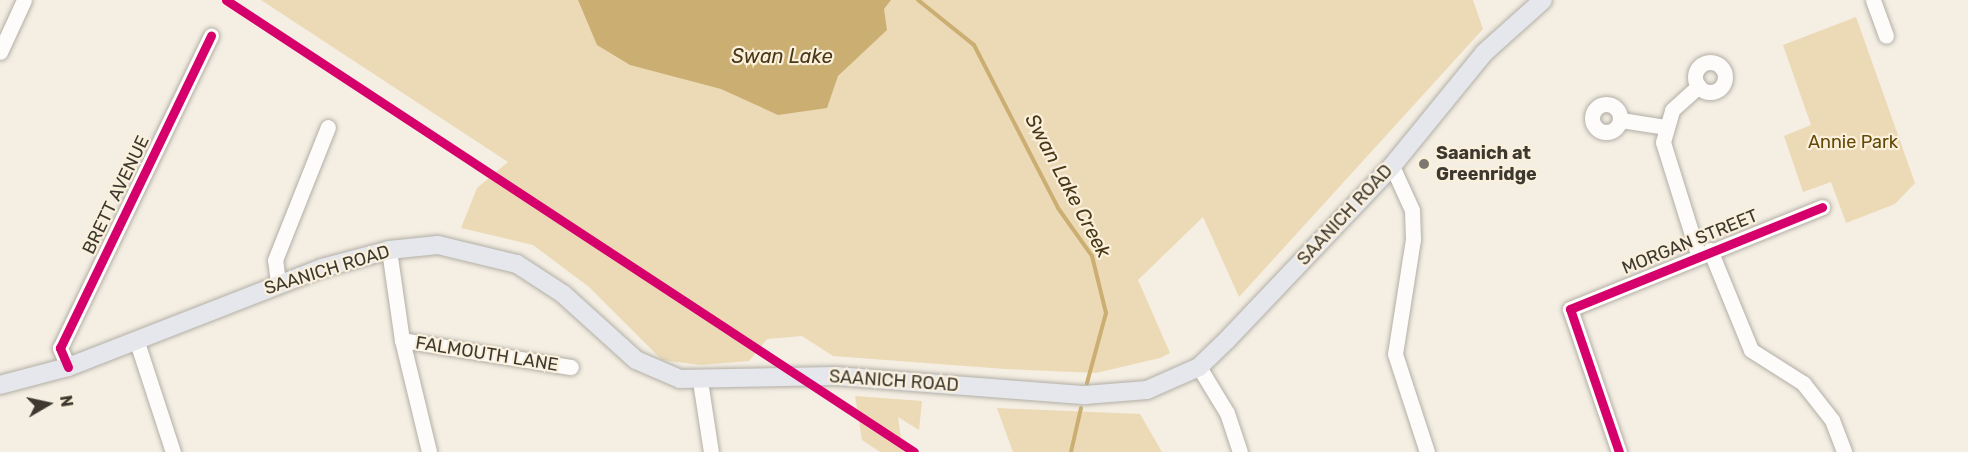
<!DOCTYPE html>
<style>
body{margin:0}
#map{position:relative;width:1968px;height:452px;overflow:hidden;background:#f4eee3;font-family:Rubik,sans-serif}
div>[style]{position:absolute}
.green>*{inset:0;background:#ecdab7}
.water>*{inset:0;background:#cbae72}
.stream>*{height:4px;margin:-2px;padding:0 2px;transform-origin:2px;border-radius:2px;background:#cbae72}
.roads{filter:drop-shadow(0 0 2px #b3afa6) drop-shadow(0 0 2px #b3afa6)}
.minor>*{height:15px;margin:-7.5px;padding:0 7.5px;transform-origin:7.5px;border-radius:7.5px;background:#fdfcfb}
.minor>.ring{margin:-7.5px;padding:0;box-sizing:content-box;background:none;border:15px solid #fdfcfb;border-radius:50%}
.major>*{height:18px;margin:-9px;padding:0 9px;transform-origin:9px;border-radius:9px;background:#e5e7ec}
.cycleway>*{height:9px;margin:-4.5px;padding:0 4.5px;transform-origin:4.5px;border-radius:4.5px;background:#d6006c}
.dots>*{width:16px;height:16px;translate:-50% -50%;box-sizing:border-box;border:3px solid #fbf0dc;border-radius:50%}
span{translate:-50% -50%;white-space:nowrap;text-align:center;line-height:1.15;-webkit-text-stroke:4.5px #fbf0dc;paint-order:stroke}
.park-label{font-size:18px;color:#624805}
.poi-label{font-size:18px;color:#3d3931;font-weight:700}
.left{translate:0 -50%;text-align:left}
.street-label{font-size:18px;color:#3d3931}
.water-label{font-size:20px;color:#493815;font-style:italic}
.north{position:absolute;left:18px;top:374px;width:60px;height:60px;-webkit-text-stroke:4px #fbf0dc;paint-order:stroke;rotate:81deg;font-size:16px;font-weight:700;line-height:24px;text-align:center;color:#3d3931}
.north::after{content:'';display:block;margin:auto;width:21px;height:27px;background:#3d3931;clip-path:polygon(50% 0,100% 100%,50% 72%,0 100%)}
</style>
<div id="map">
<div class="green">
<div style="clip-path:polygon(261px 0,1473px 0,1483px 29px,1239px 297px,1203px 217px,1138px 280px,1170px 353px,1160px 358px,1096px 373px,1005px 369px,833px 356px,802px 336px,767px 339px,749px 361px,700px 365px,662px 360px,589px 287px,533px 245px,461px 228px,477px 188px,508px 162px)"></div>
<div style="clip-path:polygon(1856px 17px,1915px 183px,1895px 204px,1846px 223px,1831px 182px,1803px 192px,1784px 136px,1811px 125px,1783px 45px)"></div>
<div style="clip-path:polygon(855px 396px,922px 401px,919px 430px,898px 417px,903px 452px,880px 452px,862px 440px)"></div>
<div style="clip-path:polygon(997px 408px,1140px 414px,1162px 452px,1013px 452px)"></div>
</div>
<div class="water">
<div style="clip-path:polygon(578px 0,891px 0,884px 9px,887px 30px,838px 76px,827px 108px,778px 115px,721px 89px,630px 65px,597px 45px)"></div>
</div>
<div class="stream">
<div style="left:918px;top:0;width:72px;rotate:38.8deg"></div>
<div style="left:974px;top:45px;width:183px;rotate:62.7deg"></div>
<div style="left:1058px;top:208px;width:59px;rotate:54.7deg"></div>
<div style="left:1092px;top:256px;width:59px;rotate:76.2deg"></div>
<div style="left:1106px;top:313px;width:73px;rotate:105.2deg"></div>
<div style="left:1071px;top:452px;width:45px;rotate:-77.2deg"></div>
</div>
<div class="roads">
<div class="minor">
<div style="left:1873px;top:0;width:38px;rotate:70deg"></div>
<div style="left:0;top:52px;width:57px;rotate:-65.2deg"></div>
<div class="ring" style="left:1695px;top:62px;width:15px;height:15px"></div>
<div class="ring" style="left:1592px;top:104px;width:13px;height:13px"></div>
<div style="left:1621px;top:120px;width:46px;rotate:8.8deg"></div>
<div style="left:1392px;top:166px;width:48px;rotate:65.6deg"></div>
<div style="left:1412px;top:210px;width:29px;rotate:88deg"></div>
<div style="left:1413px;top:239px;width:116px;rotate:98.9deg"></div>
<div style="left:1395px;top:354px;width:103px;rotate:71.9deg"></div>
<div style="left:389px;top:250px;width:91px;rotate:81.8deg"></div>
<div style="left:402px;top:340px;width:115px;rotate:76.4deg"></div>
<div style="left:1710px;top:250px;width:108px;rotate:67.7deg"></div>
<div style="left:1751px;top:350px;width:62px;rotate:32.4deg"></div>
<div style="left:1803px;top:383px;width:47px;rotate:51.9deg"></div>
<div style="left:1832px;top:420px;width:34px;rotate:69deg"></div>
<div style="left:1698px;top:254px;width:117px;rotate:-107.4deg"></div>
<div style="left:1663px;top:142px;width:33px;rotate:-74deg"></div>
<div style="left:1672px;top:110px;width:36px;rotate:-42deg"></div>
<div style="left:278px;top:283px;width:23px;rotate:-97deg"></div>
<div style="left:275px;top:260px;width:143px;rotate:-68.3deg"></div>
<div style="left:136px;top:339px;width:119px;rotate:71.9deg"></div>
<div style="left:402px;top:340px;width:171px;rotate:9.1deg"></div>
<div style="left:68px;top:367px;width:21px;rotate:-113deg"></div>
<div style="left:60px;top:348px;width:347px;rotate:-64.2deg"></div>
<div style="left:1199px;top:367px;width:54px;rotate:58.7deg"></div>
<div style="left:1227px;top:413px;width:41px;rotate:71.6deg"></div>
<div style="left:700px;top:381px;width:72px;rotate:81.2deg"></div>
<div style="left:1619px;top:452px;width:151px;rotate:-108.9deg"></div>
<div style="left:1570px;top:309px;width:272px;rotate:-22deg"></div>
</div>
<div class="major">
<div style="left:0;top:385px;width:70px;rotate:-14.8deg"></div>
<div style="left:68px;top:367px;width:273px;rotate:-21.3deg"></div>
<div style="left:322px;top:268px;width:69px;rotate:-15deg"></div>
<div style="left:389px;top:250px;width:49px;rotate:-5.8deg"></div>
<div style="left:438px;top:245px;width:81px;rotate:13.5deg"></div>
<div style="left:517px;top:264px;width:55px;rotate:33.1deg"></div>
<div style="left:563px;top:294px;width:98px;rotate:42.1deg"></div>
<div style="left:636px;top:360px;width:48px;rotate:23.4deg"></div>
<div style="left:680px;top:379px;width:156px;rotate:-1.1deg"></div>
<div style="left:836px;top:376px;width:250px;rotate:4.4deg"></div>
<div style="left:1085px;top:395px;width:62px;rotate:-4.6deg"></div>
<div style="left:1147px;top:390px;width:57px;rotate:-23.9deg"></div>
<div style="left:1199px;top:367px;width:37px;rotate:-44deg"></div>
<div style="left:1226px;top:341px;width:241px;rotate:-46.5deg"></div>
<div style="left:1392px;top:166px;width:146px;rotate:-50.8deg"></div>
<div style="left:1484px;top:53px;width:79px;rotate:-41.9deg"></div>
</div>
</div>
<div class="cycleway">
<div style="left:226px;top:0;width:823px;rotate:33.3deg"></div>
<div style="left:68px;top:367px;width:21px;rotate:-113deg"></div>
<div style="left:60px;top:348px;width:347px;rotate:-64.2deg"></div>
<div style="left:1619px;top:452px;width:151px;rotate:-108.9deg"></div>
<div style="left:1570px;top:309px;width:272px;rotate:-22deg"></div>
</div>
<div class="dots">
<div style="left:1424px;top:164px;background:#7d786f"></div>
</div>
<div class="park-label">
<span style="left:1853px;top:142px">Annie Park</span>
</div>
<div class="poi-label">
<span class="left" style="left:1436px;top:164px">Saanich at<br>Greenridge</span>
</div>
<div class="street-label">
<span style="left:116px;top:195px;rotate:-64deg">BRETT AVENUE</span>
<span style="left:1345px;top:215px;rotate:-47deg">SAANICH ROAD</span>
<span style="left:1690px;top:242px;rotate:-22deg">MORGAN STREET</span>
<span style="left:327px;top:270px;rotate:-17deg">SAANICH ROAD</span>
<span style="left:487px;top:354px;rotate:9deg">FALMOUTH LANE</span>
<span style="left:894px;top:381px;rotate:4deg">SAANICH ROAD</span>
</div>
<div class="water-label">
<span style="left:782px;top:56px">Swan Lake</span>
<span style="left:1068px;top:186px;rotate:62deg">Swan Lake Creek</span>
</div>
<div class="north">N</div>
</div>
